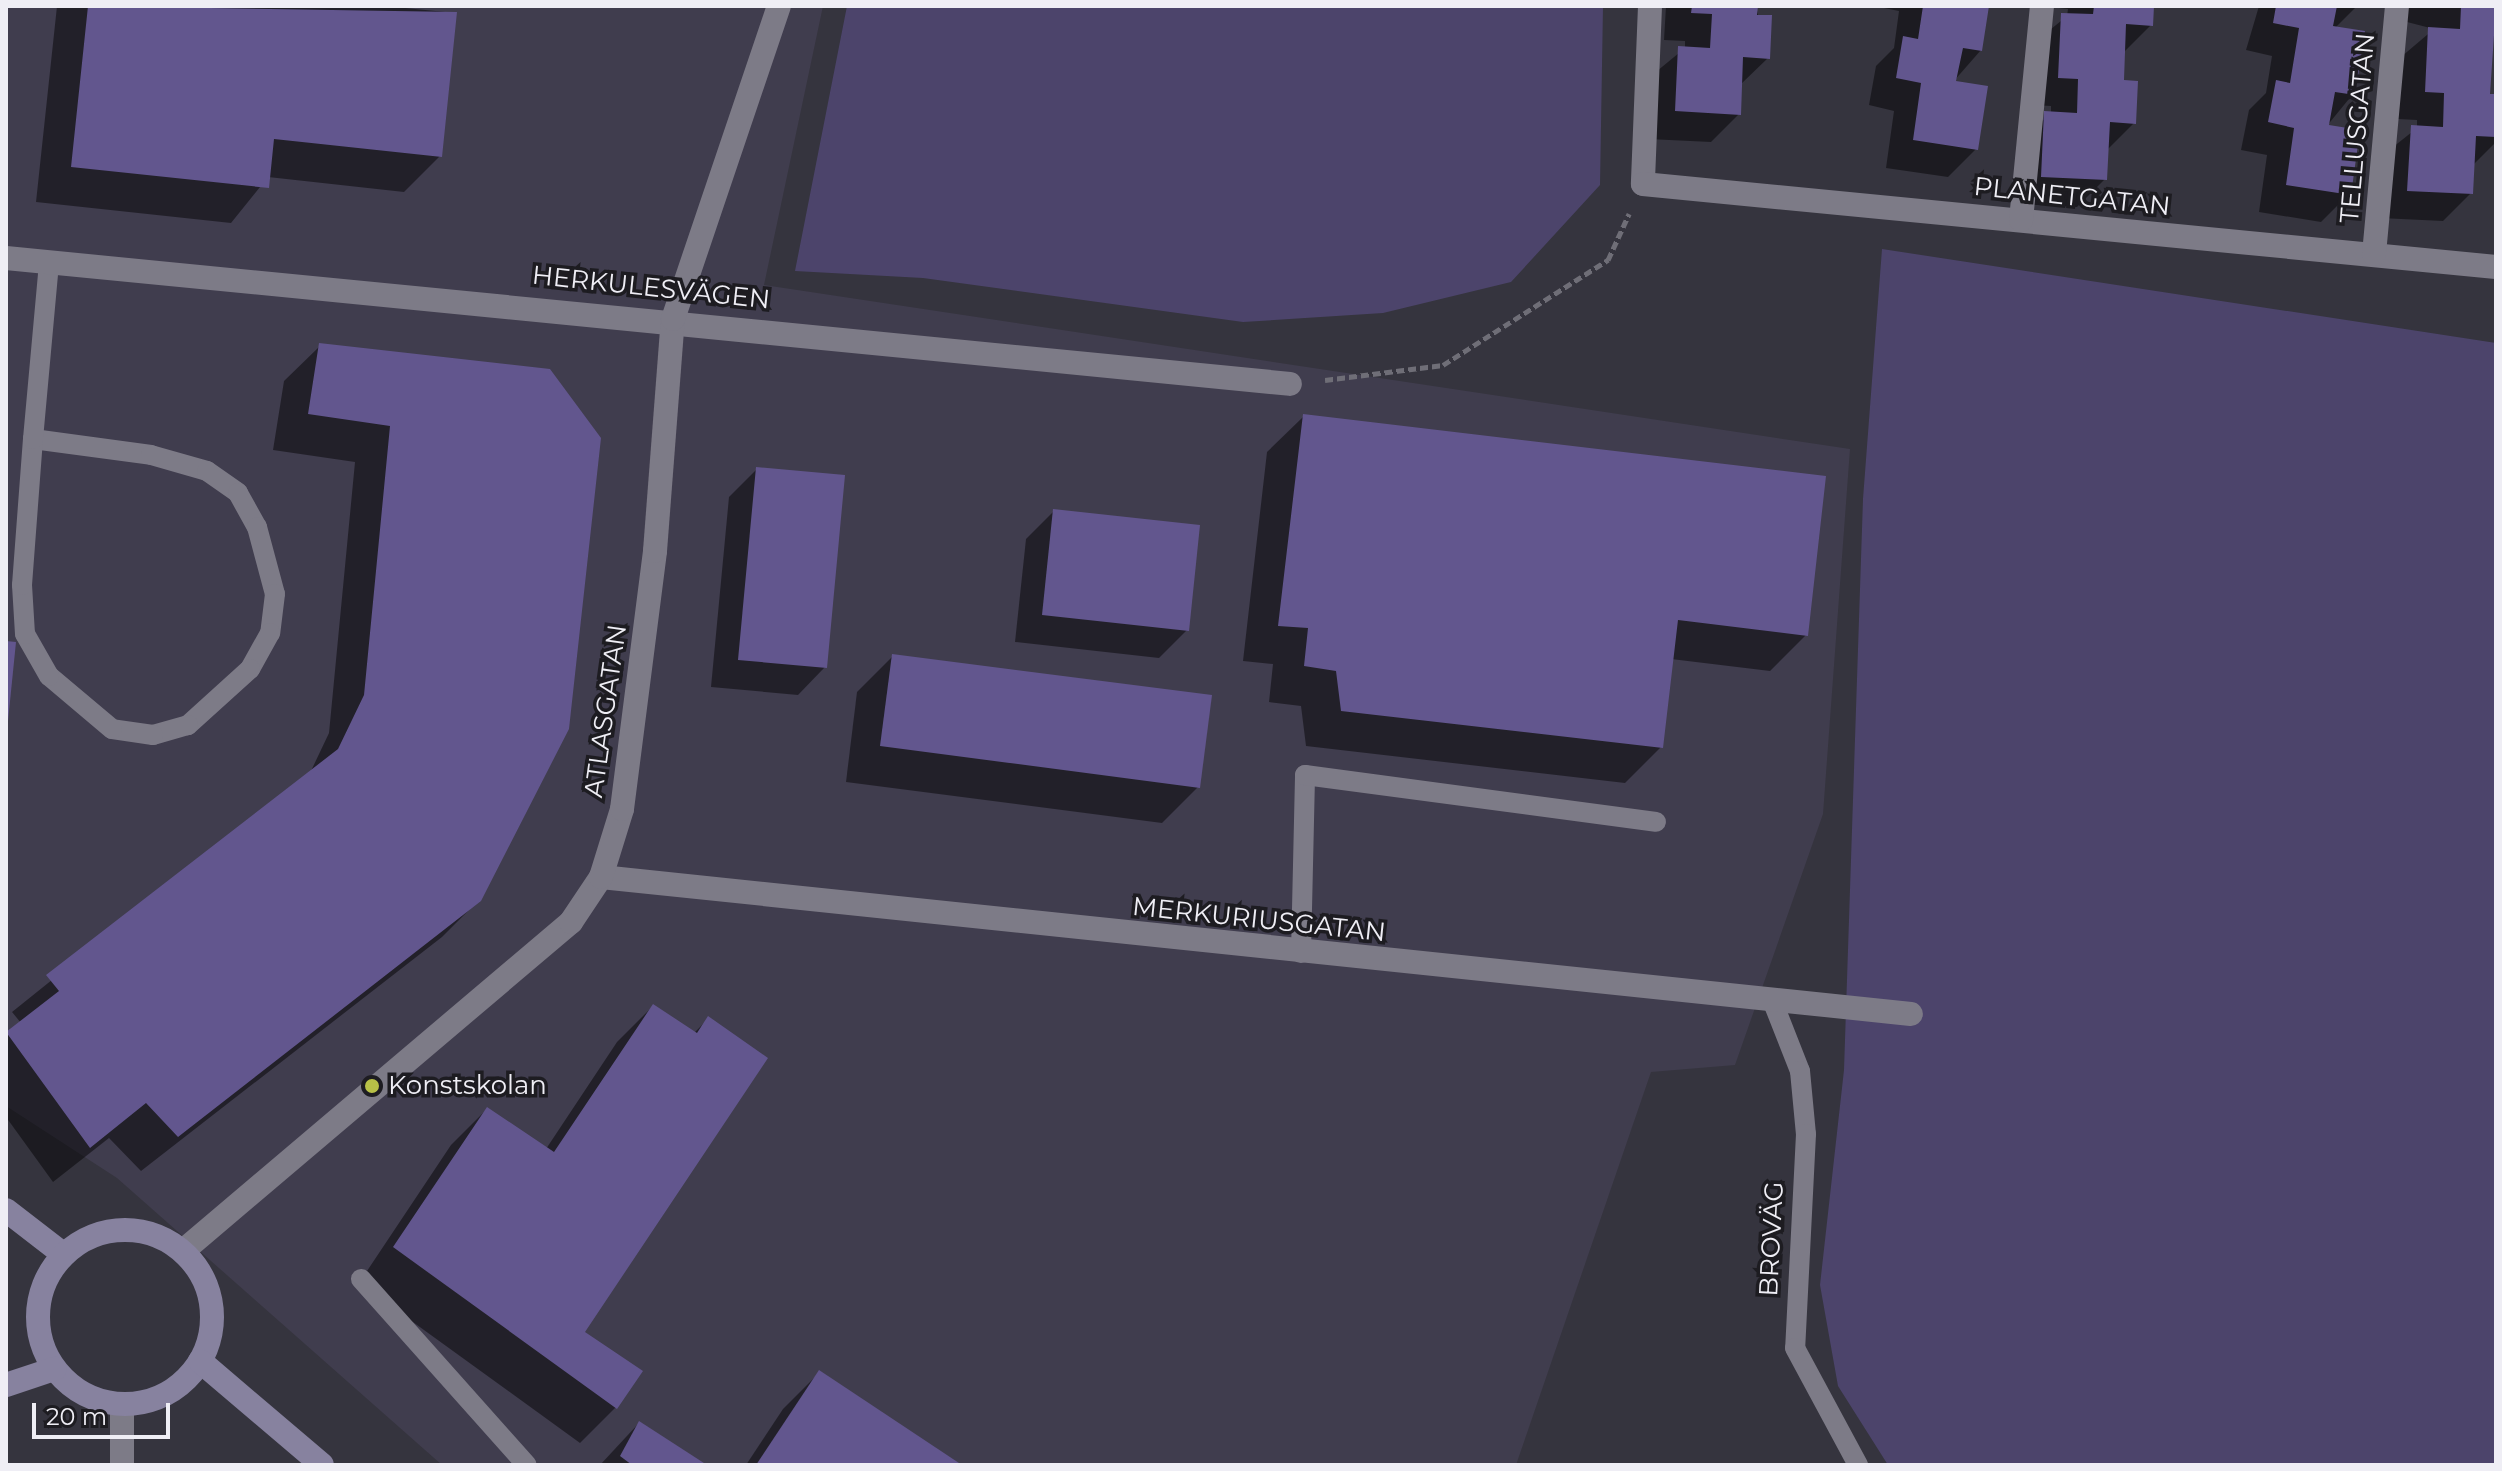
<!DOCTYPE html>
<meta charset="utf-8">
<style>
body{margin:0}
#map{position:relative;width:2502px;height:1471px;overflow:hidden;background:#35343e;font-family:Montserrat,sans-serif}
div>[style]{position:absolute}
.built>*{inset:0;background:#403d4e}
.green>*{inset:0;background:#4c446b}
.shadow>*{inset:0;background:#0007}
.building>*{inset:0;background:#62568e}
.path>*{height:5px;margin-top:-2.5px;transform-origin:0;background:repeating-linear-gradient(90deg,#6f6e77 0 8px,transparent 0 12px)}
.lane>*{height:20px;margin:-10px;padding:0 10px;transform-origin:10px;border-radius:10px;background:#7d7b87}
.street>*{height:24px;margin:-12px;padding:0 12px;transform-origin:12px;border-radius:12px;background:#7d7b87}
.secondary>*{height:24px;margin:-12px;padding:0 12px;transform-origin:12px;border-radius:12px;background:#87829f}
.secondary>.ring{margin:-12px;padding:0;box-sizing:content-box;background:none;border:24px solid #87829f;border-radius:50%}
.dots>*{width:22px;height:22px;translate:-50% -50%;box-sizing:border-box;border:4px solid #1d1c21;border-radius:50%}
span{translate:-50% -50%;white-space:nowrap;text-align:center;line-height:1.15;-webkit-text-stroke:7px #1d1c21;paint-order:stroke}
.street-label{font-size:26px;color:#efeef5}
.poi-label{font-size:26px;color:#efeef5}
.left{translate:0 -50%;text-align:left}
.frame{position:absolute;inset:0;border:8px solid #efeef5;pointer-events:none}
.scale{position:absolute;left:32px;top:1403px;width:138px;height:36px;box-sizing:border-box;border:4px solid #efeef5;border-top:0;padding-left:10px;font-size:24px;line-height:28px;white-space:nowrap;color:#efeef5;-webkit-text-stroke:6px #1d1c21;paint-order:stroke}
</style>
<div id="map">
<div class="built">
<div style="clip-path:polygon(6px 6px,823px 6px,764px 285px,1850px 449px,1823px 814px,1735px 1065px,1651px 1072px,1516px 1465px,442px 1465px,117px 1178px,6px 1106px)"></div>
</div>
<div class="green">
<div style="clip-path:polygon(847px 6px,1603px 6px,1600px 185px,1511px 282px,1383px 313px,1243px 322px,923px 278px,795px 271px)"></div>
<div style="clip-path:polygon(1882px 249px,2496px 343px,2496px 1465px,1888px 1465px,1838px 1386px,1820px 1285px,1844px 1070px,1863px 499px)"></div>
</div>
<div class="shadow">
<div style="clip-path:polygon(57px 6px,386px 6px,455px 13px,440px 156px,404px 192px,268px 177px,231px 223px,36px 202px)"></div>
<div style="clip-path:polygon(1666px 6px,1756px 6px,1768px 58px,1740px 85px,1739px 114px,1711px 142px,1648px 139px,1651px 76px,1685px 48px,1685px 41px,1664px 40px)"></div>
<div style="clip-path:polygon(1874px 6px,1987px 6px,1981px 50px,1953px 82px,1976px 149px,1948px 177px,1886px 168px,1894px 111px,1869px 105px,1876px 66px,1894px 48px,1899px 11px)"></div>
<div style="clip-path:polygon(2040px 6px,2152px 6px,2151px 25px,2123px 53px,2122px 82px,2134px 123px,2106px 151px,2105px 179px,2077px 207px,2014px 204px,2017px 141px,2051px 114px,2051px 106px,2031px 105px,2034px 43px,2067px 16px,2068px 9px)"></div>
<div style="clip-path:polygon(2259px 6px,2357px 6px,2335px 28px,2353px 94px,2326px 127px,2349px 194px,2321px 222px,2259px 212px,2267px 155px,2241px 150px,2249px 110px,2266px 93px,2272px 56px,2246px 50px)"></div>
<div style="clip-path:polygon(2407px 6px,2496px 6px,2488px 96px,2496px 96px,2496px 142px,2473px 165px,2471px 193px,2443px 221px,2380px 218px,2383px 155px,2417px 128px,2417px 120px,2398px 119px,2401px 57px,2434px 29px,2407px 22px)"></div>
<div style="clip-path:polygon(320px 346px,549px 371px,479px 900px,442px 937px,141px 1171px,109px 1138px,53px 1182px,6px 1117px,6px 1034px,21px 1023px,12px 1012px,310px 773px,329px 733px,355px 462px,273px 450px,284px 381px)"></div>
<div style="clip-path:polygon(1303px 417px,1806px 635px,1770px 671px,1671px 659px,1661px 747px,1625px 783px,1306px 746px,1301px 706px,1269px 702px,1273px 664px,1243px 661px,1267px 452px)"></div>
<div style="clip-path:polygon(757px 469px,825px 667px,798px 695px,711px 687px,729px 497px)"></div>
<div style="clip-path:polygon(1054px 511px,1187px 630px,1159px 658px,1015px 642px,1026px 539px)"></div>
<div style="clip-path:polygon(893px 656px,1198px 787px,1162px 823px,846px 782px,857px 692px)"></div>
<div style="clip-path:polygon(653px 1006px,694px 1033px,708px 1019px,582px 1333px,616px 1407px,580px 1443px,359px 1283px,451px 1145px,487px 1109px,546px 1149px,617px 1042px)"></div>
<div style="clip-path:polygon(819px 1373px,958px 1465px,746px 1465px,783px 1409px)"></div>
<div style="clip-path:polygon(639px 1423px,703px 1465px,600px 1465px)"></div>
</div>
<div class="building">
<div style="clip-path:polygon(88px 6px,457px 12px,442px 157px,274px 139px,269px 188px,71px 167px)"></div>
<div style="clip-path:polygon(1692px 6px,1758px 6px,1757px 15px,1772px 15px,1770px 59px,1743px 57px,1741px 115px,1675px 111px,1678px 46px,1710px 48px,1712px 14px,1691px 13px)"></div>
<div style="clip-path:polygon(1923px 6px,1989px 6px,1982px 51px,1963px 48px,1956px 81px,1988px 86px,1978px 150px,1913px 140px,1921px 83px,1896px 78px,1903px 36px,1918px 39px)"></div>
<div style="clip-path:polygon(2094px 6px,2154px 6px,2153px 26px,2126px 24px,2124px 80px,2138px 81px,2136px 124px,2110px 122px,2107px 180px,2041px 177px,2044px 111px,2077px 113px,2078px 79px,2058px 78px,2061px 13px,2093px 14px)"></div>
<div style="clip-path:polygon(2276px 6px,2337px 6px,2333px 26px,2365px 31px,2355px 95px,2335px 92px,2329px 125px,2360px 130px,2351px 195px,2286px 185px,2294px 128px,2268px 122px,2276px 80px,2290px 83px,2299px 28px,2273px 23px)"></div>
<div style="clip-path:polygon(2461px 6px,2496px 6px,2490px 94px,2496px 94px,2496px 137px,2476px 136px,2473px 194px,2407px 191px,2411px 125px,2443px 127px,2444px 93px,2425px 92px,2428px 27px,2460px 29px)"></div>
<div style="clip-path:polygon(319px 343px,550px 369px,601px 438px,569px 729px,481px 901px,178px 1137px,146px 1103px,90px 1148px,6px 1032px,59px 991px,46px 975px,338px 749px,364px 695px,390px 426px,308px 414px)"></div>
<div style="clip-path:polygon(1303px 414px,1826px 476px,1808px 636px,1678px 620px,1663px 748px,1341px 711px,1336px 671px,1304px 666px,1308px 628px,1278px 626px)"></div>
<div style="clip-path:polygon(756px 467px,845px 475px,827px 668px,738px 660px)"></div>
<div style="clip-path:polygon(1053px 509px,1200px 525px,1189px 631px,1042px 615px)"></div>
<div style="clip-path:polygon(6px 641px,16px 642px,8px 721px,6px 721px)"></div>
<div style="clip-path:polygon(892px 654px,1212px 695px,1200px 788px,880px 746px)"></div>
<div style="clip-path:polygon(653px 1004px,697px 1033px,708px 1016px,768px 1058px,585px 1332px,643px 1371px,617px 1409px,393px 1247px,487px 1107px,554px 1152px)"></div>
<div style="clip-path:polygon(819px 1370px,962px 1465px,756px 1465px)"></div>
<div style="clip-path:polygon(639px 1421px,707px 1465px,632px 1465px,620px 1456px)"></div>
</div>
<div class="path">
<div style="left:1325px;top:380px;width:119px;rotate:-7.2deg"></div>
<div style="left:1443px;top:365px;width:196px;rotate:-32.5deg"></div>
<div style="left:1608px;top:260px;width:51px;rotate:-65.5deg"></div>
</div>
<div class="lane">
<div style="left:33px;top:439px;width:119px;rotate:7.7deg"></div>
<div style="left:151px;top:455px;width:58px;rotate:15.9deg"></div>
<div style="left:207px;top:471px;width:38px;rotate:35deg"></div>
<div style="left:238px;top:493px;width:39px;rotate:61deg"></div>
<div style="left:257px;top:527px;width:69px;rotate:75deg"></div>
<div style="left:275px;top:594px;width:39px;rotate:97deg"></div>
<div style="left:270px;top:633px;width:41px;rotate:119.1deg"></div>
<div style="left:250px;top:669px;width:84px;rotate:137.9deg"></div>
<div style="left:188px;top:725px;width:36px;rotate:164deg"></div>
<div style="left:153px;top:735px;width:41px;rotate:-171.7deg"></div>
<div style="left:112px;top:729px;width:82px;rotate:-139.9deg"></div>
<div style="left:49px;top:676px;width:48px;rotate:-119.7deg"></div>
<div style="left:25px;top:634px;width:49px;rotate:-93.5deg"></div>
<div style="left:22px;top:585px;width:146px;rotate:-85.7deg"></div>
<div style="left:33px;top:439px;width:178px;rotate:-84.8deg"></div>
<div style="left:1301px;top:953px;width:178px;rotate:-88.7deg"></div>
<div style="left:1305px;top:775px;width:354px;rotate:7.6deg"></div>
<div style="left:1774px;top:1005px;width:71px;rotate:68.5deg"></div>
<div style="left:1800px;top:1071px;width:63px;rotate:84.6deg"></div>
<div style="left:1806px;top:1134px;width:214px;rotate:92.9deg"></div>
<div style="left:1795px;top:1348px;width:133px;rotate:61.7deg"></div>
<div style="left:361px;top:1279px;width:249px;rotate:48.3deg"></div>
</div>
<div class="street">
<div style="left:1650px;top:6px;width:178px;rotate:92.3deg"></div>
<div style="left:1643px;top:184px;width:857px;rotate:5.56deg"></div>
<div style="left:2021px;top:220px;width:215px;rotate:-84.4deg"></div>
<div style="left:2374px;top:254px;width:249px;rotate:-84.7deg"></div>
<div style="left:6px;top:258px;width:1290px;rotate:5.6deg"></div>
<div style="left:601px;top:877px;width:1317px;rotate:5.97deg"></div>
<div style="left:183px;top:1251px;width:509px;rotate:-40.3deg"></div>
<div style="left:571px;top:922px;width:54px;rotate:-56.3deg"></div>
<div style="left:601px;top:877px;width:71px;rotate:-72.8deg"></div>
<div style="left:622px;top:809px;width:260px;rotate:-82.7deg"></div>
<div style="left:655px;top:551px;width:233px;rotate:-85.6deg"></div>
<div style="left:673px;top:319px;width:330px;rotate:-71.3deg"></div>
<div style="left:122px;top:1465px;width:61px;rotate:-90deg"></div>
</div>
<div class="secondary">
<div style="left:6px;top:1210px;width:72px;rotate:37.7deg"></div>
<div class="ring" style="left:38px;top:1230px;width:150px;height:150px"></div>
<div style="left:200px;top:1361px;width:160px;rotate:40.4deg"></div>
<div style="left:6px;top:1385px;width:51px;rotate:-18.4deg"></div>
</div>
<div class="dots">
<div style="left:372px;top:1086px;background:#b8c147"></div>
</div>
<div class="street-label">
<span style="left:2358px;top:128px;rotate:-85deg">TELLUSGATAN</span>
<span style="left:2072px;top:197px;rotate:6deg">PLANETGATAN</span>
<span style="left:651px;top:288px;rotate:6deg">HERKULESVÄGEN</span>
<span style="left:606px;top:711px;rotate:-82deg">ATLASGATAN</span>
<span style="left:1259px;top:920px;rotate:6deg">MERKURIUSGATAN</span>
<span style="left:1772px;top:1239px;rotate:-87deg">BROVÄG</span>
</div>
<div class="poi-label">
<span class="left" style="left:388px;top:1086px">Konstskolan</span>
</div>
<div class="frame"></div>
<div class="scale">20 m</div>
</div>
